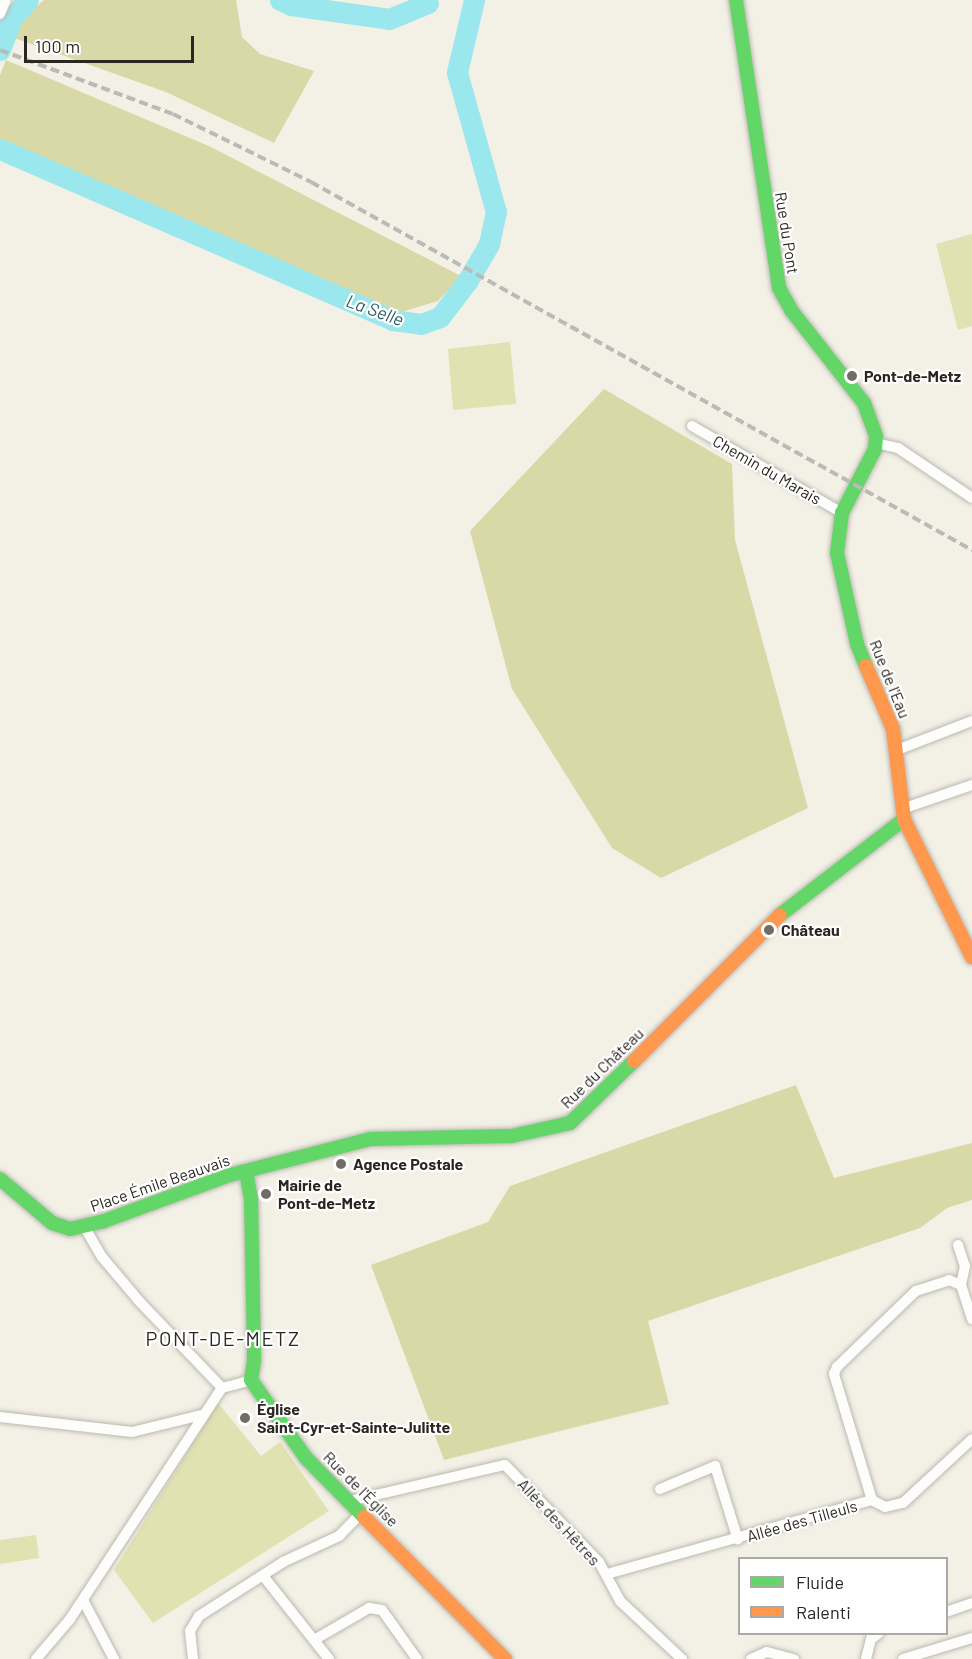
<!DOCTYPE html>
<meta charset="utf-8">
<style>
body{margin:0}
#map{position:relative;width:972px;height:1659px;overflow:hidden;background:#f3f0e6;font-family:Barlow,sans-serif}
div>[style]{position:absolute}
.green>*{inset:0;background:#e1e2b1}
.forest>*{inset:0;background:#d9d9a8}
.river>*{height:21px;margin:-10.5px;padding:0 10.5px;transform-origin:10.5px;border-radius:10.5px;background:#9ae7ee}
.roads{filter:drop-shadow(0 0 2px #bbb9b1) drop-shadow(0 0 2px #bbb9b1)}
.street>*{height:10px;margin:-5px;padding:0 5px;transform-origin:5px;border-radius:5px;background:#fdfdfb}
.fast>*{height:14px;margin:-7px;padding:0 7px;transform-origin:7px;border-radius:7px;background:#63d668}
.slow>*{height:14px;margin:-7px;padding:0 7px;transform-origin:7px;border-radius:7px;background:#ff974d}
.rail>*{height:4px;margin-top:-2px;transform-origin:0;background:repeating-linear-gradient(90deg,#bbbab7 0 9px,transparent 0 13.5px)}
.dots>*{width:16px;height:16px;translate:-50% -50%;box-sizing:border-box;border:3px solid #fff;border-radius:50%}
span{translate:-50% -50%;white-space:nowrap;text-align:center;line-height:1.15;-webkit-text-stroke:4.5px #fff;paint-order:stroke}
.street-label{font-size:16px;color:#292720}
.poi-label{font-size:16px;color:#292720;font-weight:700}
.left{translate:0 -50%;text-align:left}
.water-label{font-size:18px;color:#2e5e65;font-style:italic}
.quarter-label{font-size:20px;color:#292720;letter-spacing:1.5px}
.legend{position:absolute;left:738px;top:1557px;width:210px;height:78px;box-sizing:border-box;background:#fff;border:2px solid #a9a9a6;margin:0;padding:8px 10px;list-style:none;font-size:18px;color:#292720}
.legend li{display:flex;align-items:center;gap:12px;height:30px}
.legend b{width:30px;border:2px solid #a9a9a6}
.scale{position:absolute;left:24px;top:36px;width:170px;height:27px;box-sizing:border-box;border:3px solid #292720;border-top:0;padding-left:8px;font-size:18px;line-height:21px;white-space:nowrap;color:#292720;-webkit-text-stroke:4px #fff;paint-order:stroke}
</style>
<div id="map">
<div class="green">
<div style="clip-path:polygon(972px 234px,972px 326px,958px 330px,936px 244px)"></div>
<div style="clip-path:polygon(510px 342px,516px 404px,453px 410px,448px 349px)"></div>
<div style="clip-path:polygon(218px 1403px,261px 1456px,280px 1442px,329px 1511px,153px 1623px,114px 1570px)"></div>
<div style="clip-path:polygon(36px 1535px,39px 1558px,0 1564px,0 1540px)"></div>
</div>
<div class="forest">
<div style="clip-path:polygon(44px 0,236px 0,242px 37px,260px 54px,314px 71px,274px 143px,166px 92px,14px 38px,26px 16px)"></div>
<div style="clip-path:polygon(6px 60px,211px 147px,461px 276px,438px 301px,395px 314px,0 140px,0 75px)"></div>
<div style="clip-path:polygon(604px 389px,732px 464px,735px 540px,808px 808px,661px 878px,612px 848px,512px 689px,470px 531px)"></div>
<div style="clip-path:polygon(796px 1085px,834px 1178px,972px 1143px,972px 1200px,947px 1208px,920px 1228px,648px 1321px,669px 1404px,444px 1460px,371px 1265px,488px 1222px,510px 1186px)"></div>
</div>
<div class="river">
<div style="left:280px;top:0;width:12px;rotate:24deg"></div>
<div style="left:291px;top:5px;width:99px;rotate:8.1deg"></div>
<div style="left:389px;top:19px;width:42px;rotate:-22.3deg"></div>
<div style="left:0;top:50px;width:33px;rotate:-70deg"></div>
<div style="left:11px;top:19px;width:25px;rotate:-48deg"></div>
<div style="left:0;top:149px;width:429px;rotate:23.5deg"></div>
<div style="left:393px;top:320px;width:28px;rotate:8deg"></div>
<div style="left:421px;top:324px;width:20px;rotate:-20deg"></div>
<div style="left:440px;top:317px;width:46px;rotate:-52.9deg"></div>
<div style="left:468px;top:280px;width:42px;rotate:-59.7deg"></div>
<div style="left:489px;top:244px;width:33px;rotate:-78deg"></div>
<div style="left:496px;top:212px;width:145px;rotate:-105.6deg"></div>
<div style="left:457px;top:72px;width:74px;rotate:-76.7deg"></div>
</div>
<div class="roads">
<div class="street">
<div style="left:0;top:14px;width:15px;rotate:-67deg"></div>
<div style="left:692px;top:426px;width:173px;rotate:30.1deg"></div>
<div style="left:876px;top:443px;width:23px;rotate:13deg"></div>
<div style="left:898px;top:448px;width:89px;rotate:34deg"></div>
<div style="left:897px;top:750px;width:80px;rotate:-21.1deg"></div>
<div style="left:902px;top:809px;width:74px;rotate:-18.9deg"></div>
<div style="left:84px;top:1226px;width:36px;rotate:60deg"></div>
<div style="left:102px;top:1257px;width:57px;rotate:49.9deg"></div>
<div style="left:139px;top:1301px;width:120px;rotate:46.3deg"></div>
<div style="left:958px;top:1245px;width:22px;rotate:72deg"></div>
<div style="left:965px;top:1266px;width:19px;rotate:102deg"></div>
<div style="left:961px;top:1285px;width:36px;rotate:72deg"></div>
<div style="left:0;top:1417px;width:133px;rotate:6.5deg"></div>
<div style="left:132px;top:1432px;width:72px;rotate:-13.7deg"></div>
<div style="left:660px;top:1489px;width:60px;rotate:-22.7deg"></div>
<div style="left:715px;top:1466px;width:77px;rotate:72.7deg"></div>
<div style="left:872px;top:1500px;width:132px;rotate:-106.8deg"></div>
<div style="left:834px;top:1374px;width:8px;rotate:-67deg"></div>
<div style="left:837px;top:1367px;width:110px;rotate:-43.9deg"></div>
<div style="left:916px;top:1291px;width:35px;rotate:-18deg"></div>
<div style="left:949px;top:1280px;width:13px;rotate:23deg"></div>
<div style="left:350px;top:1501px;width:159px;rotate:-13.1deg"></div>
<div style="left:505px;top:1465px;width:135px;rotate:45.9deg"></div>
<div style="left:599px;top:1562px;width:44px;rotate:61.7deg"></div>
<div style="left:620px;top:1601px;width:85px;rotate:43.1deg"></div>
<div style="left:607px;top:1574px;width:275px;rotate:-15.6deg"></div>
<div style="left:872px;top:1500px;width:15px;rotate:28deg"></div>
<div style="left:885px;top:1507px;width:18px;rotate:-13deg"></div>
<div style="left:903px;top:1503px;width:94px;rotate:-42.8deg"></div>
<div style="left:264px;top:1577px;width:105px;rotate:51.6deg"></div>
<div style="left:83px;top:1600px;width:67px;rotate:62.3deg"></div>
<div style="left:946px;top:1612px;width:28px;rotate:-19deg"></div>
<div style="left:314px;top:1640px;width:64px;rotate:-30.2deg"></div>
<div style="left:369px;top:1608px;width:13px;rotate:9deg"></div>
<div style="left:382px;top:1610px;width:60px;rotate:54.5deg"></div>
<div style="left:36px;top:1659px;width:52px;rotate:-49.6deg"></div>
<div style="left:70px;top:1619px;width:277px;rotate:-56.7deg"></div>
<div style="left:222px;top:1388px;width:30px;rotate:-15deg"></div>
<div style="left:193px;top:1659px;width:28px;rotate:-96deg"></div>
<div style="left:190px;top:1631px;width:17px;rotate:-59deg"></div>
<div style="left:199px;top:1616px;width:100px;rotate:-32.7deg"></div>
<div style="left:283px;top:1562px;width:62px;rotate:-24.9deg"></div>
<div style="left:339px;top:1536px;width:32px;rotate:-46deg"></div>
<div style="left:751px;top:1659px;width:17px;rotate:-24deg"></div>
<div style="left:767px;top:1652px;width:28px;rotate:15deg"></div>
<div style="left:866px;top:1659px;width:21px;rotate:-76deg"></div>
<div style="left:871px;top:1639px;width:9px;rotate:-36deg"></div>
<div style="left:903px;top:1659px;width:72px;rotate:-16.9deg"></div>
</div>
<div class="fast">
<div style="left:736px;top:0;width:291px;rotate:81.5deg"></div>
<div style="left:779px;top:288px;width:25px;rotate:61deg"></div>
<div style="left:791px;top:310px;width:118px;rotate:51.9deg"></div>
<div style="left:864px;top:403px;width:35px;rotate:70deg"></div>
<div style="left:876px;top:436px;width:13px;rotate:94deg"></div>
<div style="left:875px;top:449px;width:72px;rotate:117.3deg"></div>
<div style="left:842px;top:513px;width:40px;rotate:97.1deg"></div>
<div style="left:837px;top:553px;width:93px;rotate:77.6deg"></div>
<div style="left:857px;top:644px;width:24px;rotate:68deg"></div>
<div style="left:780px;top:915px;width:157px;rotate:-37.7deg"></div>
<div style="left:246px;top:1171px;width:27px;rotate:80deg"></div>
<div style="left:251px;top:1198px;width:163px;rotate:88.9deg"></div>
<div style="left:254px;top:1361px;width:19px;rotate:99deg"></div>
<div style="left:251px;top:1380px;width:95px;rotate:54.8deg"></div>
<div style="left:306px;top:1458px;width:83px;rotate:45.5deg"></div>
<div style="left:0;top:1179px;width:68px;rotate:40.2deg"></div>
<div style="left:52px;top:1223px;width:19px;rotate:18deg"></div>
<div style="left:70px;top:1229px;width:35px;rotate:-13deg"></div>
<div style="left:104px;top:1221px;width:134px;rotate:-20.1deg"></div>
<div style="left:230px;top:1175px;width:145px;rotate:-14.4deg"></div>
<div style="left:370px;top:1139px;width:142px;rotate:-1.2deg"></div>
<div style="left:512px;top:1136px;width:59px;rotate:-12.6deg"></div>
<div style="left:570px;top:1123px;width:89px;rotate:-44.1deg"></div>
</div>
<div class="slow">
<div style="left:866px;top:666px;width:69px;rotate:66.8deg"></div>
<div style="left:893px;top:729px;width:91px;rotate:83deg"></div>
<div style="left:904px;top:819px;width:154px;rotate:63.8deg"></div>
<div style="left:634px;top:1061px;width:206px;rotate:-45deg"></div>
<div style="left:364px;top:1517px;width:200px;rotate:45.2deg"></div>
</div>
</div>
<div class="rail">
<div style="left:0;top:50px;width:184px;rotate:20.3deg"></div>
<div style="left:173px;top:114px;width:154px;rotate:26.2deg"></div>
<div style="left:311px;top:182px;width:757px;rotate:29.11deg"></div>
</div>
<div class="dots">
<div style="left:852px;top:376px;background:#706d65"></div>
<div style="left:769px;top:930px;background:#706d65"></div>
<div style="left:341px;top:1164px;background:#706d65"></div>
<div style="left:266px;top:1194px;background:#706d65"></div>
<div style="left:245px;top:1418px;background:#706d65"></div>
</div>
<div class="street-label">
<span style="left:787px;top:233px;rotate:81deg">Rue du Pont</span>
<span style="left:767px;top:470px;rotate:30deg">Chemin du Marais</span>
<span style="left:890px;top:679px;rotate:68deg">Rue de l'Eau</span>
<span style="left:602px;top:1068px;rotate:-44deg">Rue du Château</span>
<span style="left:160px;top:1183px;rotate:-19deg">Place Émile Beauvais</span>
<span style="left:361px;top:1489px;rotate:45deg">Rue de l'Église</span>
<span style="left:802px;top:1521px;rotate:-16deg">Allée des Tilleuls</span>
<span style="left:559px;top:1522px;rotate:47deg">Allée des Hêtres</span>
</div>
<div class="poi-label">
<span class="left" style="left:864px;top:376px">Pont-de-Metz</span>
<span class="left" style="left:781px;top:930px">Château</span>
<span class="left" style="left:353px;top:1164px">Agence Postale</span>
<span class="left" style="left:278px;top:1194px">Mairie de<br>Pont-de-Metz</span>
<span class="left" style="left:257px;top:1418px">Église<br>Saint-Cyr-et-Sainte-Julitte</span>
</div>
<div class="water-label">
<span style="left:375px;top:310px;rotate:20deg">La Selle</span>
</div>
<div class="quarter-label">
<span style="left:223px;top:1338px">PONT-DE-METZ</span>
</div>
<ul class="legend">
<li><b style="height:8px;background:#63d668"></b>Fluide</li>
<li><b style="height:8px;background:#ff974d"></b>Ralenti</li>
</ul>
<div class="scale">100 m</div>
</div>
